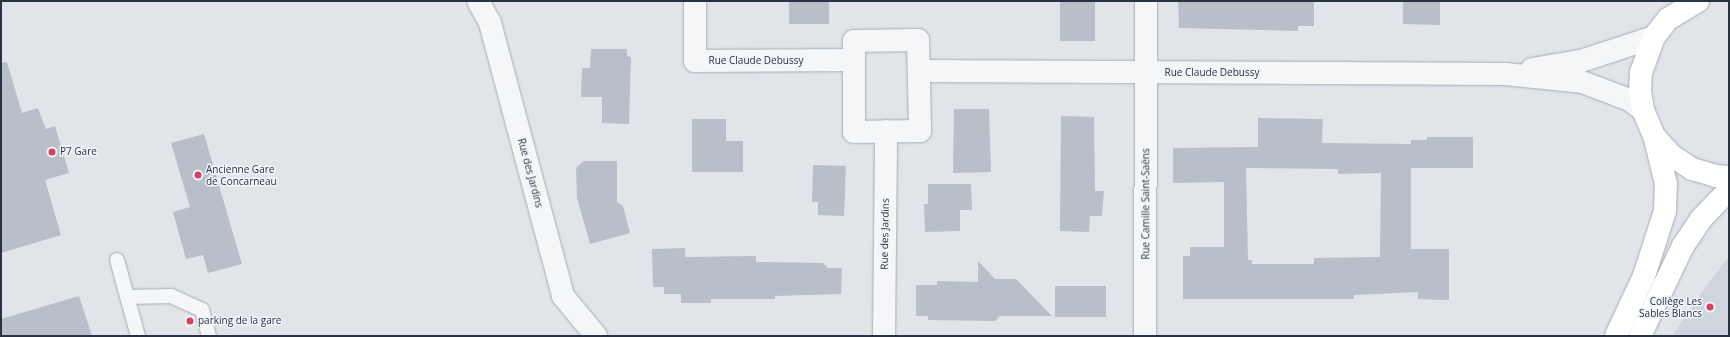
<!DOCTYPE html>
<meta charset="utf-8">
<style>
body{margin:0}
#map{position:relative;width:1730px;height:337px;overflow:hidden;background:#e1e5ea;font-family:"Open Sans",sans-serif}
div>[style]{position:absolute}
.built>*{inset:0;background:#cfd5dc}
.building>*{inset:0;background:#b8bfc8}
.roads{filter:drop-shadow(0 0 1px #a6acb5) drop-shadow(0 0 1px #a6acb5)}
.service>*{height:14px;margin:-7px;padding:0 7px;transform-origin:7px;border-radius:7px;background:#f4f6f8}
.minor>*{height:22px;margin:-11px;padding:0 11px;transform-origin:11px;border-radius:11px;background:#f4f6f8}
.secondary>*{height:22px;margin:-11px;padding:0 11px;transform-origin:11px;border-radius:11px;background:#fff}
.dots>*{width:11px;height:11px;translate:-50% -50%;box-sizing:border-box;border:2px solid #f1f4f8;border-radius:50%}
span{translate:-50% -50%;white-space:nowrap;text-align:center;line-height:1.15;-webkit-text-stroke:3px #f1f4f8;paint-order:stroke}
.street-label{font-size:10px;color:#283443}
.poi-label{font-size:10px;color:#283443}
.left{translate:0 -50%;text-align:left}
.right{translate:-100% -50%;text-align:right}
.frame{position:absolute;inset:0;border:2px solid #283443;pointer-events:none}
</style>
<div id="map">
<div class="built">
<div style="clip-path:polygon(1729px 257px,1729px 336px,1672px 336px,1708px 283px)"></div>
</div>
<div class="building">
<div style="clip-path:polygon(789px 1px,829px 1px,829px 24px,789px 24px)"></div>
<div style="clip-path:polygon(1060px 1px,1095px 1px,1095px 41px,1060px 41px)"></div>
<div style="clip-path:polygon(1178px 1px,1314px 1px,1314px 26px,1298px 26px,1298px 31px,1179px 28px)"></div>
<div style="clip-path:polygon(1403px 1px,1440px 1px,1440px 25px,1403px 24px)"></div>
<div style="clip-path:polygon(591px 49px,627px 49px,627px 56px,631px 57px,629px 124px,602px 123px,602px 97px,581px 97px,582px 68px,590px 68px)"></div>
<div style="clip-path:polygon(7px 62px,22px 113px,38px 108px,46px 129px,55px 126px,69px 173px,45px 180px,61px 235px,1px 253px,1px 63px)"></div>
<div style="clip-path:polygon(954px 109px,989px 109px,991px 172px,953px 173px)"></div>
<div style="clip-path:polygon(1061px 116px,1094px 117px,1095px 191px,1104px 191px,1102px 216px,1090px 216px,1089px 232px,1060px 231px)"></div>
<div style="clip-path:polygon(evenodd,1258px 118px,1323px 119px,1322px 143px,1411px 144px,1411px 140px,1427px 140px,1427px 137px,1473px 137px,1473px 168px,1411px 168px,1411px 249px,1449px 249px,1449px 300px,1418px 299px,1418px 292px,1354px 295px,1354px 299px,1183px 299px,1183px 256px,1190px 256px,1190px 247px,1224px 247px,1224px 182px,1173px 183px,1173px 148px,1258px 147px,1258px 118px,1246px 168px,1338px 169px,1338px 174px,1381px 173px,1380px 257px,1314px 258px,1314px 264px,1252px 264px,1252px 260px,1248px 260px,1246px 168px)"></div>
<div style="clip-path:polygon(692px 119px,726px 119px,726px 141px,743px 141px,743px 172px,692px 172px)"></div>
<div style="clip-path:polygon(204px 134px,242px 264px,208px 273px,203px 255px,186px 259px,173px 212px,190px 207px,171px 143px)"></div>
<div style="clip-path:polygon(584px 161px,617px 161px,617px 202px,623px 206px,630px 233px,590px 244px,577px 198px,576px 168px)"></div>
<div style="clip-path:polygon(813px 165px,846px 166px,844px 216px,818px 215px,818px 202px,812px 202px)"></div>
<div style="clip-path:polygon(928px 184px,971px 184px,972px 210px,960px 210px,960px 231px,925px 232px,924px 204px,928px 204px)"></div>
<div style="clip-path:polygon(685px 248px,685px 257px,756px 256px,756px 262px,823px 263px,828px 268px,842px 268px,841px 294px,775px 296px,775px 299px,711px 299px,711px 303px,681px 303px,681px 294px,664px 294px,664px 287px,653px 287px,652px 249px)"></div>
<div style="clip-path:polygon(978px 261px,995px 279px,1016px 279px,1052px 316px,1000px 316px,995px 321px,928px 320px,928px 316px,916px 316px,916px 285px,937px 285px,937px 281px,978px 282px)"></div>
<div style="clip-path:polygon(1055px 286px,1106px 286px,1106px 317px,1055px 317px)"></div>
<div style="clip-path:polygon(79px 296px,92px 336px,1px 336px,1px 319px)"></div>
</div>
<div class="roads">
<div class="service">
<div style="left:117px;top:260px;width:79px;rotate:74.6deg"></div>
<div style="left:128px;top:297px;width:43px;rotate:-1.3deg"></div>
<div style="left:171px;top:296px;width:34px;rotate:24deg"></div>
<div style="left:202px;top:310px;width:27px;rotate:75deg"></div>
</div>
<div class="minor">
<div style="left:478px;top:1px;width:25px;rotate:61deg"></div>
<div style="left:490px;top:23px;width:283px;rotate:75deg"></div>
<div style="left:563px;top:296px;width:52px;rotate:50.5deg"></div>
<div style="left:695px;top:1px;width:60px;rotate:90deg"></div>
<div style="left:695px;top:61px;width:159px;rotate:-0.4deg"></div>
<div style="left:918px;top:40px;width:91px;rotate:88.7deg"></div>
<div style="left:920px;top:131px;width:66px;rotate:179.1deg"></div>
<div style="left:854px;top:132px;width:91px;rotate:-90deg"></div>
<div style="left:854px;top:41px;width:64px;rotate:-0.9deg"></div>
<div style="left:1532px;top:69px;width:50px;rotate:-9.3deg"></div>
<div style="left:1581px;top:61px;width:77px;rotate:-18.2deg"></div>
<div style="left:919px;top:71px;width:586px;rotate:0.29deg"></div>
<div style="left:1505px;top:74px;width:77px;rotate:5.9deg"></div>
<div style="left:1582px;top:82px;width:51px;rotate:20.6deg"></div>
<div style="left:1630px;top:100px;width:16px;rotate:38deg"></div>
<div style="left:884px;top:336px;width:205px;rotate:-89.4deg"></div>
<div style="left:1145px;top:336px;width:335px;rotate:-89.8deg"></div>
</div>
<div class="secondary">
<div style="left:1698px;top:1px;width:35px;rotate:149deg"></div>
<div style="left:1668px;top:19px;width:23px;rotate:128deg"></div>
<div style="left:1654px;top:37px;width:37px;rotate:110deg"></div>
<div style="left:1641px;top:72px;width:19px;rotate:93deg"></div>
<div style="left:1640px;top:91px;width:19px;rotate:81deg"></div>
<div style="left:1643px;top:110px;width:28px;rotate:67deg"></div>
<div style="left:1654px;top:136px;width:25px;rotate:48deg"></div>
<div style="left:1671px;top:155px;width:25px;rotate:34deg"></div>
<div style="left:1692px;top:169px;width:25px;rotate:16deg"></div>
<div style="left:1716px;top:176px;width:13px;rotate:4deg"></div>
<div style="left:1616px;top:336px;width:66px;rotate:-65deg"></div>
<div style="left:1644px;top:276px;width:68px;rotate:-72.1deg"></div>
<div style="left:1665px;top:211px;width:27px;rotate:-88deg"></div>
<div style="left:1666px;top:184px;width:46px;rotate:-103.7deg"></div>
<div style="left:1640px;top:336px;width:100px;rotate:-64.5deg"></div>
<div style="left:1683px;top:246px;width:32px;rotate:-56deg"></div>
<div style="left:1701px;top:219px;width:40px;rotate:-46deg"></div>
</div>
</div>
<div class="dots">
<div style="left:52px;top:152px;background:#d44163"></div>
<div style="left:198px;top:175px;background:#d44163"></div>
<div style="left:1710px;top:307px;background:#d44163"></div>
<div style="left:190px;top:321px;background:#d44163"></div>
</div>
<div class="street-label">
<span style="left:756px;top:61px">Rue Claude Debussy</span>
<span style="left:1212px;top:73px">Rue Claude Debussy</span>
<span style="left:530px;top:173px;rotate:75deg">Rue des Jardins</span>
<span style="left:1146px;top:204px;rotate:-90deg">Rue Camille Saint-Saëns</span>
<span style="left:885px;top:234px;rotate:-89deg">Rue des Jardins</span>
</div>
<div class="poi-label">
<span class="left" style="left:60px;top:152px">P7 Gare</span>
<span class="left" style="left:206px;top:175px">Ancienne Gare<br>de Concarneau</span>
<span class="right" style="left:1702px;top:307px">Collège Les<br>Sables Blancs</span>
<span class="left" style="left:198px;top:321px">parking de la gare</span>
</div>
<div class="frame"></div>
</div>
